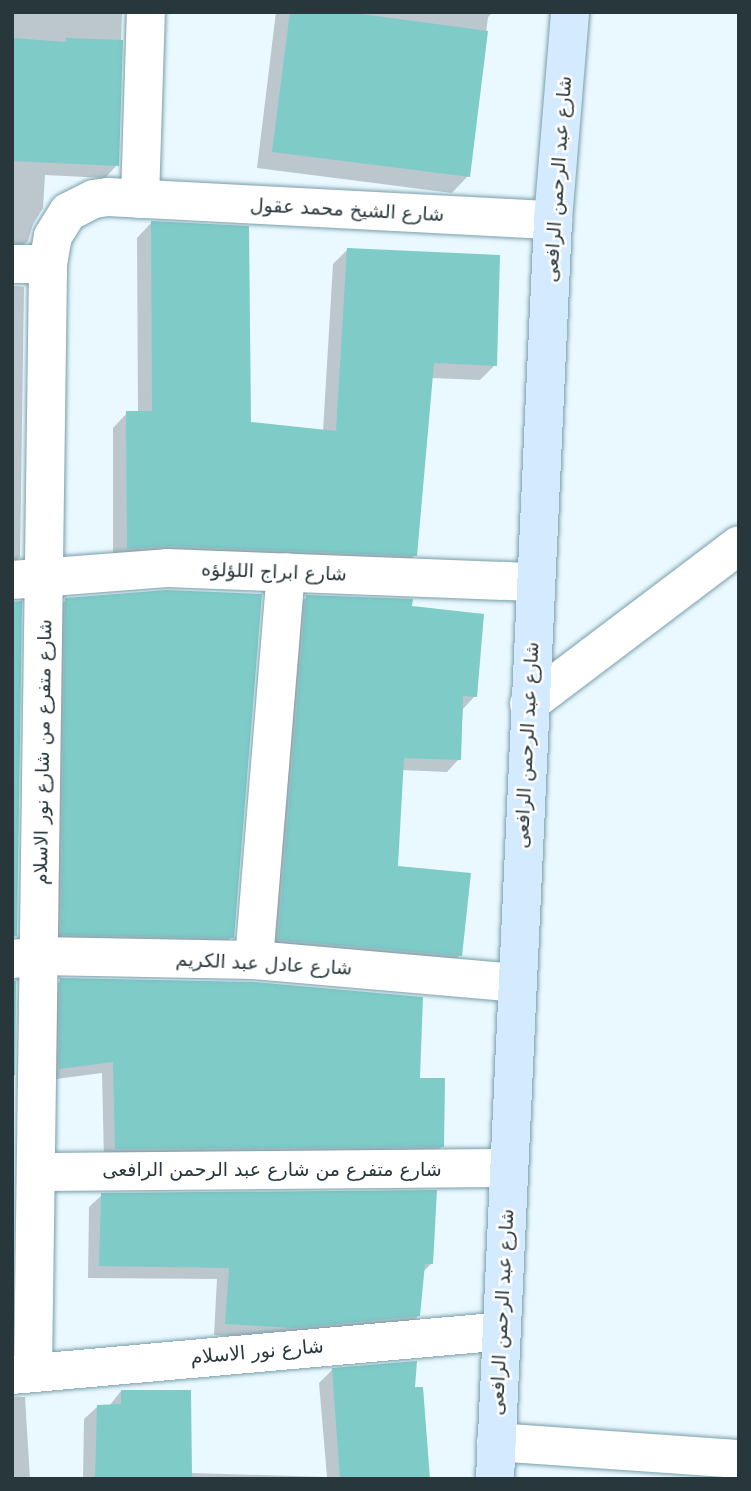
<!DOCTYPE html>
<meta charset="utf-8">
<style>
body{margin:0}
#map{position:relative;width:751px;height:1491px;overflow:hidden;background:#eaf9ff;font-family:"DejaVu Sans",Vazirmatn,sans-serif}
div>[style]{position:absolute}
.shadow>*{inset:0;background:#0003}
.building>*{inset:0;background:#7ecbc8}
.roads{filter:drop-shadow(0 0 2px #799eaa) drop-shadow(0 0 2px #799eaa)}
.street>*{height:38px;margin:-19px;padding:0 19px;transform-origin:19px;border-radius:19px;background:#fff}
.secondary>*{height:38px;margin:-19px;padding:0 19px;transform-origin:19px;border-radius:19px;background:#d4eaff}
span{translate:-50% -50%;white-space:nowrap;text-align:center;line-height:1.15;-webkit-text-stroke:5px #fff;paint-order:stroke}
.street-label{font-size:19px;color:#28373c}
.frame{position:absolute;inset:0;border:14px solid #28373c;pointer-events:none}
</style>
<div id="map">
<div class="shadow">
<div style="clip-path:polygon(12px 12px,122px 12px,117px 165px,105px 178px,45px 175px,43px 208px,33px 224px,28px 241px,12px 255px)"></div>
<div style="clip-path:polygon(276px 12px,493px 12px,488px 17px,468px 176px,452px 193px,257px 168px)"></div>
<div style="clip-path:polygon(151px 223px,249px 424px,323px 431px,333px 264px,348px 249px,495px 365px,480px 380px,431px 378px,415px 555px,400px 569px,113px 563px,113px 428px,127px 413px,138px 413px,137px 238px)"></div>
<div style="clip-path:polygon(12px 286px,24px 287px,20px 557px,12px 565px)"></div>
<div style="clip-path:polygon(307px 597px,410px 608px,475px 696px,463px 709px,459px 759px,447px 772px,401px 770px,397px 867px,460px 955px,448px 968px,266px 952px,294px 609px)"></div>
<div style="clip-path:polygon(66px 600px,232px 937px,216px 953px,46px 950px,50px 615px)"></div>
<div style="clip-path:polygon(61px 980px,418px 1080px,442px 1146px,431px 1158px,104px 1161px,102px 1073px,48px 1080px,49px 992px)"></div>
<div style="clip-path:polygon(12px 982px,15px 982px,12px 1159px)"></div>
<div style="clip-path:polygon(102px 1195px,432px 1263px,422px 1273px,419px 1315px,406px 1328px,282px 1339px,214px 1335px,217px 1279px,88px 1278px,89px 1207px)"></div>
<div style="clip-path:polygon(332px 1370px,413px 1389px,428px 1479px,83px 1479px,84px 1419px,97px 1407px,109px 1406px,121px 1391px,190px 1473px,327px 1477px,319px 1383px)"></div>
<div style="clip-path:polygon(12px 1397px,25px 1397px,30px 1479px,12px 1479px)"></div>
</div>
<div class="building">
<div style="clip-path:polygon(290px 12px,346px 12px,488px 31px,470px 177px,272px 152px)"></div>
<div style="clip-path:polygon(12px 38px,66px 42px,66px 38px,123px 40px,119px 166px,12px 161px)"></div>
<div style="clip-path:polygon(151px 221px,249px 226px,251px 422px,336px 431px,347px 248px,500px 255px,497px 366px,434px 363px,417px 556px,168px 546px,127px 549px,126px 411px,152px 411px)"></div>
<div style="clip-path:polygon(167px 590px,262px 594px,234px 938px,61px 935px,65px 598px)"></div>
<div style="clip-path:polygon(306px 595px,413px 599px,412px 606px,484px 614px,477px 697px,463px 696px,461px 760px,404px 758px,398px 866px,471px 873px,462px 956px,278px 940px)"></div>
<div style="clip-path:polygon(22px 601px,17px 936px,12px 937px,12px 602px)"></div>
<div style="clip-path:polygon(60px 978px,253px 982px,423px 997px,420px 1078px,445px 1078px,444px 1147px,115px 1149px,113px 1062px,59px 1069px)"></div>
<div style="clip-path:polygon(12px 981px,16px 981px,15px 1075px,12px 1076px)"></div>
<div style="clip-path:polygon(437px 1190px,433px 1264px,425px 1264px,420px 1316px,295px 1328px,225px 1324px,229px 1268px,99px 1266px,101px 1193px)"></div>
<div style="clip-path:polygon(417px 1361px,415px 1387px,423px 1387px,430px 1479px,340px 1479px,332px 1368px)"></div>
<div style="clip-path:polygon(121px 1390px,191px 1390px,192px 1479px,95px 1479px,97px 1405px,121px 1404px)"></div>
</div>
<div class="roads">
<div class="street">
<div style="left:140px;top:199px;width:187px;rotate:-88.2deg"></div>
<div style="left:12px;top:264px;width:36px"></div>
<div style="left:12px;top:580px;width:155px;rotate:-4.4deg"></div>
<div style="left:167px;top:568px;width:368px;rotate:2.2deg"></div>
<div style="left:529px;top:704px;width:263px;rotate:-37.1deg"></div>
<div style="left:12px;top:959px;width:28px;rotate:-6deg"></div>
<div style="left:40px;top:956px;width:214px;rotate:1.1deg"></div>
<div style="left:254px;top:960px;width:263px;rotate:5deg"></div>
<div style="left:254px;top:960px;width:389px;rotate:-85.3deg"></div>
<div style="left:36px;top:1172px;width:472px;rotate:-0.5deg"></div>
<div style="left:33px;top:1372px;width:1108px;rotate:-89.22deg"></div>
<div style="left:48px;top:264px;width:28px;rotate:-80deg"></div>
<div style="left:53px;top:236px;width:28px;rotate:-58deg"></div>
<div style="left:68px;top:212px;width:29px;rotate:-27deg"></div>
<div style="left:94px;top:199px;width:14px;rotate:-8deg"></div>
<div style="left:108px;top:197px;width:446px;rotate:3deg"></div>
<div style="left:12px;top:1375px;width:491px;rotate:-5.1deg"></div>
<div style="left:496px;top:1442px;width:244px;rotate:4deg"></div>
</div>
<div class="secondary">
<div style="left:495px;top:1479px;width:1260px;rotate:-87.36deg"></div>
<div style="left:553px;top:220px;width:209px;rotate:-85.3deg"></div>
</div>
</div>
<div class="street-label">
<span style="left:558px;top:179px;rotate:-86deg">شارع عبد الرحمن الرافعى</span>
<span style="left:347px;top:210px;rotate:3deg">شارع الشيخ محمد عقول</span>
<span style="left:274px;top:572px;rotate:2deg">شارع ابراج اللؤلؤه</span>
<span style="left:527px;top:745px;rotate:-87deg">شارع عبد الرحمن الرافعى</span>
<span style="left:43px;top:752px;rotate:-89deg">شارع متفرع من شارع نور الاسلام</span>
<span style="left:264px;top:964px;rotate:3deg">شارع عادل عبد الكريم</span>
<span style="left:272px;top:1170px">شارع متفرع من شارع عبد الرحمن الرافعى</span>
<span style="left:502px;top:1312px;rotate:-87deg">شارع عبد الرحمن الرافعى</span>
<span style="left:257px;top:1352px;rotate:-5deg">شارع نور الاسلام</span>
</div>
<div class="frame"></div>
</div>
